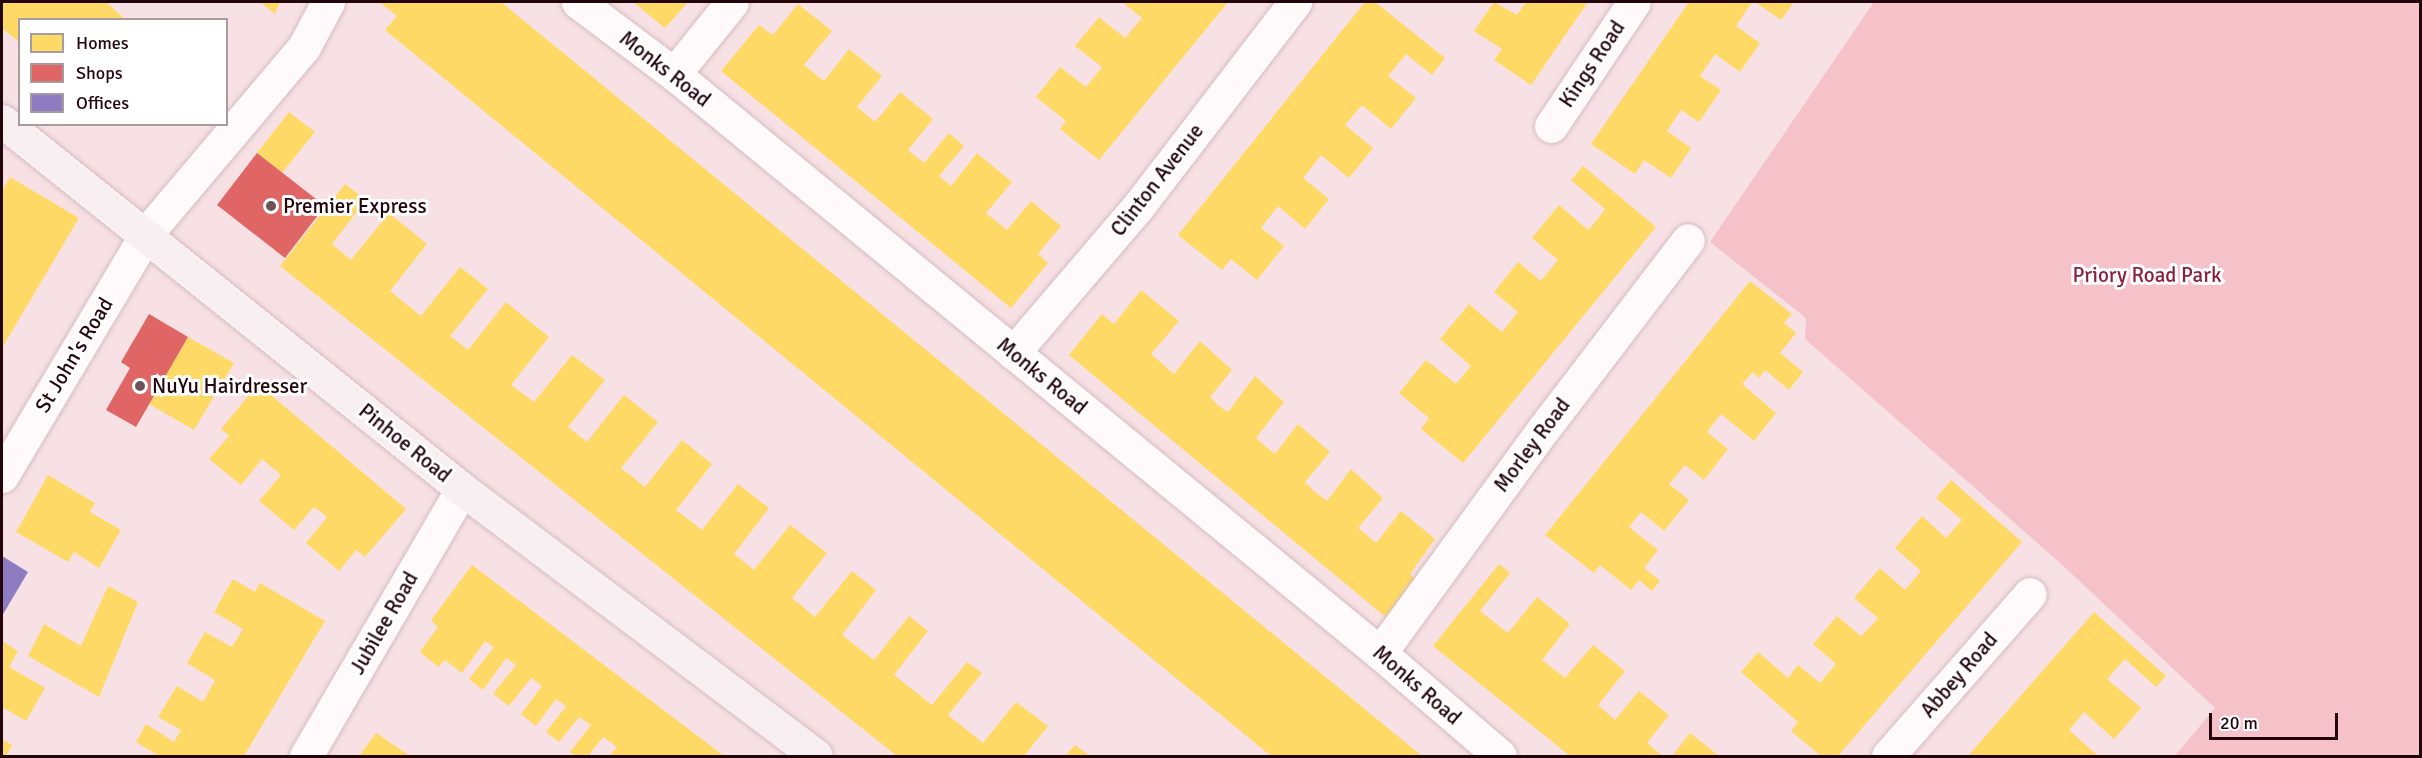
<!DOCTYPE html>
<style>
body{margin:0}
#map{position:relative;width:2422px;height:758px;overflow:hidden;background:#f7e1e4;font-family:Signika,sans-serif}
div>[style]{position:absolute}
.green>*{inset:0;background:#f5c2ca}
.homes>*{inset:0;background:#ffd966}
.shops>*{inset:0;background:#e06666}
.offices>*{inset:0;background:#8e7cc3}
.roads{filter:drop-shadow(0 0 2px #d5bbbf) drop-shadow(0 0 2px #d5bbbf)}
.minor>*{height:33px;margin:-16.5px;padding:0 16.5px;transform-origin:16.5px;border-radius:16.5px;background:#fefafb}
.secondary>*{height:33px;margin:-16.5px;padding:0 16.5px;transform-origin:16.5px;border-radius:16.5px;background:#f7eff1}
.dots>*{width:16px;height:16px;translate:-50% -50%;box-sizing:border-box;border:3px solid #fff;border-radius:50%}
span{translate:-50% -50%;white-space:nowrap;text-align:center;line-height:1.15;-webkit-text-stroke:6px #fff;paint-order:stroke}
.street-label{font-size:21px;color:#23050c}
.poi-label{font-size:21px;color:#23050c}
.left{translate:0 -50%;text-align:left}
.park-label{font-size:21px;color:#891f3c}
.frame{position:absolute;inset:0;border:3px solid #23050c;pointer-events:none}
.legend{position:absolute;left:18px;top:18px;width:210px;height:108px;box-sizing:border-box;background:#fff;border:2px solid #a79b9e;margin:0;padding:8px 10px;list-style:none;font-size:18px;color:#23050c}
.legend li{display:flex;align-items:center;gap:12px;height:30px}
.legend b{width:30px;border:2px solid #a79b9e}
.scale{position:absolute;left:2209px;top:713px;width:129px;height:27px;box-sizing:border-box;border:3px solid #23050c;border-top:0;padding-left:8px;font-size:18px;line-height:21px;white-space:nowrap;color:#23050c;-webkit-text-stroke:4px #fff;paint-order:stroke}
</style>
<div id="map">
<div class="green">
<div style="clip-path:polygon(1874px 2px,2420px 2px,2420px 756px,2175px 756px,2215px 708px,2058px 561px,1805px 339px,1806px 318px,1710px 242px)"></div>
</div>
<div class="homes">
<div style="clip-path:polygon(2px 2px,106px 2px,126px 20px,20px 20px,20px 43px,2px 28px)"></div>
<div style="clip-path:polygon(260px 2px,280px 2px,275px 14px)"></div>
<div style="clip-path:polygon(379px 2px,501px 2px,1422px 756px,1271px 756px,385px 30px,397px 16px)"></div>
<div style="clip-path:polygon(633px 2px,688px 2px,665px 28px)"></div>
<div style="clip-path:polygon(1122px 2px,1228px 2px,1099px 160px,1060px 129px,1066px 121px,1036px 97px,1060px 67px,1086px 87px,1102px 67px,1075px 46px,1099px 17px,1125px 38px,1142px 18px)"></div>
<div style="clip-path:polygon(1365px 2px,1375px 2px,1445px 58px,1432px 75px,1406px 54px,1388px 76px,1416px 98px,1391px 129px,1362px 105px,1345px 125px,1373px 148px,1349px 178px,1321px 155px,1303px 178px,1329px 199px,1305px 229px,1278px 206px,1261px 228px,1284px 246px,1257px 280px,1231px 259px,1222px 270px,1178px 235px)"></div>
<div style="clip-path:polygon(1494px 2px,1517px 15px,1526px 2px,1588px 2px,1531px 85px,1494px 60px,1502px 49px,1474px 31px)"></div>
<div style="clip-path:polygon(1689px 2px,1752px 2px,1736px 26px,1760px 43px,1740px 72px,1715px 54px,1709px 63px,1700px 76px,1721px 90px,1699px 122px,1681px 110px,1667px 131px,1691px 148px,1671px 178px,1644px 160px,1635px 174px,1591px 144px)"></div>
<div style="clip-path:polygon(1755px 2px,1794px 2px,1781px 20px)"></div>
<div style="clip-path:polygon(798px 4px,832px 31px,804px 65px,824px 81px,849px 49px,882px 76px,857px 107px,867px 115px,875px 122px,900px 92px,933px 119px,908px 150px,924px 163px,949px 133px,964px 146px,939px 176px,951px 186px,977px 153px,1012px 182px,986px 213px,1007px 230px,1031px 201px,1061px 226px,1038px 254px,1048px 263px,1011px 308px,721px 71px,759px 25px,773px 35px)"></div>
<div style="clip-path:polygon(289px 112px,315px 132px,282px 173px,257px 153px)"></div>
<div style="clip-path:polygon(1583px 166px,1656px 227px,1463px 463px,1421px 429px,1429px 418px,1399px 393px,1426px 360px,1456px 384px,1471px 366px,1440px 339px,1469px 304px,1502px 332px,1518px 312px,1494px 292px,1518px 262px,1541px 281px,1558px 260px,1532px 238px,1559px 205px,1588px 230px,1596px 221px,1605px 209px,1571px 180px)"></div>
<div style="clip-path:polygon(10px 177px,79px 218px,2px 348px,2px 191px)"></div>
<div style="clip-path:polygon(345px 184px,366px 200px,332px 244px,351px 260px,389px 213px,427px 244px,390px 291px,421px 316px,460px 267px,488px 289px,450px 336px,468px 350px,506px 302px,549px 337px,511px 385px,534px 402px,572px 355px,605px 380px,568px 427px,587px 442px,624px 395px,658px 422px,621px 468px,645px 487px,682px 440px,712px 464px,676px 510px,702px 530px,738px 484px,769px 508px,734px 554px,754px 570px,790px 525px,827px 553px,792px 598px,815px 617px,852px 571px,876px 590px,842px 635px,874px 660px,909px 616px,928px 631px,894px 675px,932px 705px,967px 662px,982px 673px,948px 715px,983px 743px,1016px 702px,1048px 726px,1024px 756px,897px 756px,280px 266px)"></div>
<div style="clip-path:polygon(1750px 281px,1792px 314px,1784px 323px,1796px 333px,1780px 353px,1803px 372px,1789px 390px,1765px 370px,1759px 378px,1753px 372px,1742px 384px,1776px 413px,1754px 441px,1721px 414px,1707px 432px,1728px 449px,1704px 480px,1685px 465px,1669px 484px,1689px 500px,1664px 531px,1641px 512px,1629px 527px,1658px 550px,1644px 568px,1660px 581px,1652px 591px,1639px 580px,1631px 590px,1600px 565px,1594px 573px,1545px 535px)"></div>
<div style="clip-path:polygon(1141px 290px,1179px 321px,1151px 354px,1174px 374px,1200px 341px,1232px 370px,1210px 397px,1219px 406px,1228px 412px,1255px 376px,1284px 402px,1256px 438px,1265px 446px,1275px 454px,1298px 424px,1330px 452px,1305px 482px,1315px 492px,1327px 501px,1351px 469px,1383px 498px,1358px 528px,1368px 536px,1376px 543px,1401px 511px,1435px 539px,1410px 574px,1417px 580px,1388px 619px,1069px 355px,1102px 314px,1114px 324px)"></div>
<div style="clip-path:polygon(188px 337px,234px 363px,194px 430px,149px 404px)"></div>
<div style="clip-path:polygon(258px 384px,406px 509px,365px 557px,356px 550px,339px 571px,306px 543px,327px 517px,321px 512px,314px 507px,294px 530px,259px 501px,281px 475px,262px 459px,241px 485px,209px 459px,229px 436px,221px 429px)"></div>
<div style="clip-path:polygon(48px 475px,95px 503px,90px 512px,121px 530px,99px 568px,74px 552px,68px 562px,16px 532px)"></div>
<div style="clip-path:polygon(1951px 480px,2022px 542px,1838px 756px,1821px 756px,1791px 731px,1798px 722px,1741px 672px,1758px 652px,1788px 678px,1798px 665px,1820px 683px,1836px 664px,1813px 644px,1837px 616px,1861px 636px,1872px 625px,1878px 618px,1854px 598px,1880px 568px,1905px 590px,1921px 571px,1895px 548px,1922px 516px,1946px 538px,1962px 520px,1936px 498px)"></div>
<div style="clip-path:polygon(1499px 564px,1510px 573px,1480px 611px,1508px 633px,1537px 597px,1570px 624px,1542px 660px,1565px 678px,1593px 645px,1625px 671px,1598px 705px,1615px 720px,1639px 691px,1669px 715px,1647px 743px,1663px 756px,1570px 756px,1433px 646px)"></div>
<div style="clip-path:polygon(472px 565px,703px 740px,724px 756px,609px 756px,617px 747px,603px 737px,588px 756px,575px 756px,570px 752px,591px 725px,579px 717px,559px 742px,546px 732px,566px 706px,556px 699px,536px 726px,521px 714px,542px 686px,531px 678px,509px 706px,493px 694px,516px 665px,506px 658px,483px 690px,469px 679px,494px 647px,485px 641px,462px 673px,445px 660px,438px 667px,420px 652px,438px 627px,431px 620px)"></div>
<div style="clip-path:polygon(233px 579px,255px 592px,260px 583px,325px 621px,244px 756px,159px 756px,136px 742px,146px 724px,174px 742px,181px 730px,158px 717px,177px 686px,203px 702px,215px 680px,187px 663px,205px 632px,232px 647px,243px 629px,214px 612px)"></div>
<div style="clip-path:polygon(108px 586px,138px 602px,99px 697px,28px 656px,44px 624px,81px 646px)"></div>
<div style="clip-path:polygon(2094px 612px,2166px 676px,2156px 687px,2125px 659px,2107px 679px,2141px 708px,2128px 723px,2114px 739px,2084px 712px,2069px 730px,2098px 756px,1968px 756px)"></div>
<div style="clip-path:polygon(2px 641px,18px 651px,9px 667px,45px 688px,26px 721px,2px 707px)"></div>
<div style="clip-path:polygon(376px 733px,410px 756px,359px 756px)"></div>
<div style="clip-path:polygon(1690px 733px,1708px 747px,1719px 756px,1672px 756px)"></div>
<div style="clip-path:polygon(2px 739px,12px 745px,6px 756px,2px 756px)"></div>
<div style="clip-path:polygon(1075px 745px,1090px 756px,1065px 756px)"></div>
</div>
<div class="shops">
<div style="clip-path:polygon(257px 153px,325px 206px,285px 258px,217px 205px)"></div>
<div style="clip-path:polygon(149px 314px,188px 337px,136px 427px,106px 410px,130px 368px,121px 362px)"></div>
</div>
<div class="offices">
<div style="clip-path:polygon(2px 556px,28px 572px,2px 616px)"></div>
</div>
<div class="roads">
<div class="minor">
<div style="left:578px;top:2px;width:120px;rotate:36.9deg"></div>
<div style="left:674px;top:74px;width:913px;rotate:39.36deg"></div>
<div style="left:1380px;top:653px;width:158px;rotate:40.6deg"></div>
<div style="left:674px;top:74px;width:92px;rotate:-51.1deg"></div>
<div style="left:1551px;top:126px;width:149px;rotate:-56.2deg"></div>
<div style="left:1013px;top:353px;width:191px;rotate:-49.5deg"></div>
<div style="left:1137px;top:208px;width:260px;rotate:-52.5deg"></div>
<div style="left:2px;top:476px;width:282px;rotate:-59.2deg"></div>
<div style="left:146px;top:234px;width:245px;rotate:-49.8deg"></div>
<div style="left:304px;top:47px;width:51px;rotate:-61.9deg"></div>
<div style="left:1380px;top:653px;width:280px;rotate:-53.9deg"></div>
<div style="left:1545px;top:427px;width:235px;rotate:-52.6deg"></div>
<div style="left:306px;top:756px;width:309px;rotate:-59.7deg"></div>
<div style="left:1888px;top:756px;width:215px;rotate:-48.8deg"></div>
</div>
<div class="secondary">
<div style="left:2px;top:121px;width:589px;rotate:38.66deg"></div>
<div style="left:462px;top:489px;width:443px;rotate:37deg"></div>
</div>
</div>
<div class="dots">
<div style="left:271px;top:206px;background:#6d5258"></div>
<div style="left:140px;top:386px;background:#6d5258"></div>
</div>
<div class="street-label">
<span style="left:1592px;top:64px;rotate:-56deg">Kings Road</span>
<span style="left:665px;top:69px;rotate:38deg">Monks Road</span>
<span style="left:1157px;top:180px;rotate:-52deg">Clinton Avenue</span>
<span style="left:74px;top:355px;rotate:-59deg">St John's Road</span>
<span style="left:1042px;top:376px;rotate:39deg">Monks Road</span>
<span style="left:405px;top:443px;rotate:39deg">Pinhoe Road</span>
<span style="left:1532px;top:445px;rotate:-53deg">Morley Road</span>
<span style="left:384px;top:623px;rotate:-60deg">Jubilee Road</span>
<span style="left:1959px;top:675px;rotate:-49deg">Abbey Road</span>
<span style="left:1417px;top:685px;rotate:41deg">Monks Road</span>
</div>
<div class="poi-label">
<span class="left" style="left:283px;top:206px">Premier Express</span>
<span class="left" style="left:152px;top:386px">NuYu Hairdresser</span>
</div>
<div class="park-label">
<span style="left:2147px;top:275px">Priory Road Park</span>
</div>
<div class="frame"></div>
<ul class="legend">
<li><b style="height:16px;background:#ffd966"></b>Homes</li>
<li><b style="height:16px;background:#e06666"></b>Shops</li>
<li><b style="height:16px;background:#8e7cc3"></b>Offices</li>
</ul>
<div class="scale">20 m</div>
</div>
